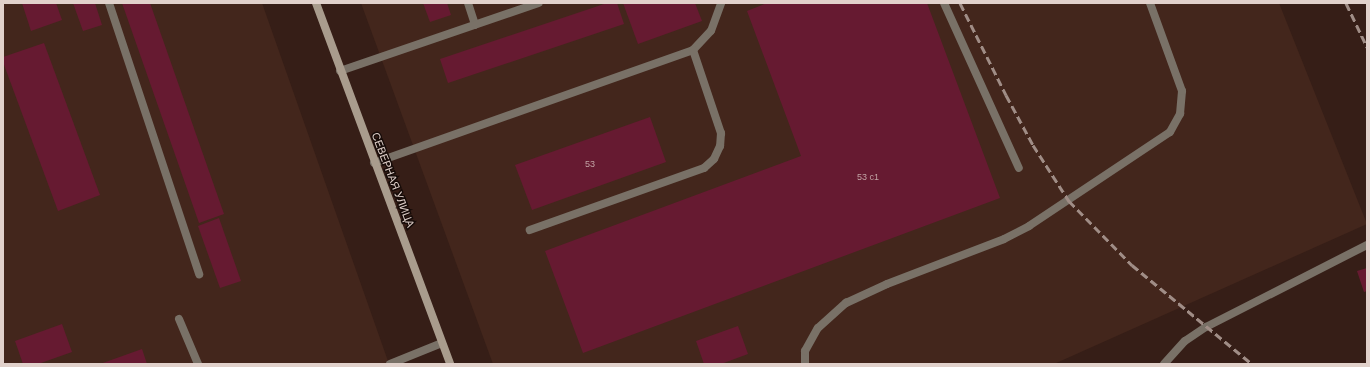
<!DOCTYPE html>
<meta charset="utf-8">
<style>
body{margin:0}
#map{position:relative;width:1370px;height:367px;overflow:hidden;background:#361e17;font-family:Arial,sans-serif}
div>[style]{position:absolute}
.built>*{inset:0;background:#43261c}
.building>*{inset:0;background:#661a31}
.service>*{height:8px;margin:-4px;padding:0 4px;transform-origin:4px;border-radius:4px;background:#797167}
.secondary>*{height:8px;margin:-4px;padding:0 4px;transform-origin:4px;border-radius:4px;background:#a99c8d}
.rail>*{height:3px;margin-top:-1.5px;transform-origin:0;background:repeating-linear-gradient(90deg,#a08d86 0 8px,transparent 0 12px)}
span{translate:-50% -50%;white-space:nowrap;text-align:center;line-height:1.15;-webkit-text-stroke:3px #160b08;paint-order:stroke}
.number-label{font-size:9px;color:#c2a3a4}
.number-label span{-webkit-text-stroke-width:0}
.street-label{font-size:11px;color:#e1d1cb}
.frame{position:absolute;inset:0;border:4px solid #e1d1cb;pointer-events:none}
</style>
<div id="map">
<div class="built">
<div style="clip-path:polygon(3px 3px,262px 3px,389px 364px,3px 364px)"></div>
<div style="clip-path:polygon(361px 3px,1279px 3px,1367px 224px,1054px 364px,493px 364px)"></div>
</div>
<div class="building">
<div style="clip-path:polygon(22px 3px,56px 3px,62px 20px,31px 31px)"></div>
<div style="clip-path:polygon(73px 3px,95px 3px,102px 25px,83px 31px)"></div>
<div style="clip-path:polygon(122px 3px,150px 3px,224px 214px,199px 223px)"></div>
<div style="clip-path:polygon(423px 3px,447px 3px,451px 15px,430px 22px)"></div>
<div style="clip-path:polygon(607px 3px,617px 3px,624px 24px,448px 83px,440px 59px)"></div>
<div style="clip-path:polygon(623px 3px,695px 3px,702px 21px,638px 44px)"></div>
<div style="clip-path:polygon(767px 3px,927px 3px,1000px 198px,583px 353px,545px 251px,801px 156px,747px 11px)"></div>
<div style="clip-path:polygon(44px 43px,100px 195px,58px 211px,3px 62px,3px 57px)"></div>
<div style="clip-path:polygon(650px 117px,666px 162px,532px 210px,515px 165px)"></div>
<div style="clip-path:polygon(219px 218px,241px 281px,220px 288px,198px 226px)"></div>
<div style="clip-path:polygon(1367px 268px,1367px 291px,1364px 292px,1357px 271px)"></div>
<div style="clip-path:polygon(62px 324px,72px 352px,38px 364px,23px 364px,15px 341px)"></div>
<div style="clip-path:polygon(738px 326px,748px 354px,721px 364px,704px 364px,696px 341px)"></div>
<div style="clip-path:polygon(142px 349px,147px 364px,100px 364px)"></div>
</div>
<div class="service">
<div style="left:109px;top:3px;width:286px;rotate:71.6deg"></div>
<div style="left:468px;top:3px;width:23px;rotate:72deg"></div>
<div style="left:944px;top:3px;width:181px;rotate:65.6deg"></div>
<div style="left:693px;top:50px;width:26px;rotate:-47deg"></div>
<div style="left:711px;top:31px;width:30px;rotate:-70deg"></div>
<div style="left:340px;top:71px;width:210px;rotate:-18.9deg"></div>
<div style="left:374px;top:163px;width:338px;rotate:-19.5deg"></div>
<div style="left:693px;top:50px;width:88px;rotate:71.4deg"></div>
<div style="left:721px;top:133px;width:13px;rotate:94deg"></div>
<div style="left:720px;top:146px;width:14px;rotate:115deg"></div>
<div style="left:714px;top:159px;width:13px;rotate:138deg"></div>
<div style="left:704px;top:168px;width:185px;rotate:160.4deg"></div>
<div style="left:179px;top:319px;width:49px;rotate:67.1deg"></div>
<div style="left:390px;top:364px;width:56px;rotate:-22deg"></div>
<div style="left:805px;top:364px;width:13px;rotate:-90deg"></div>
<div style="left:805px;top:351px;width:26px;rotate:-61deg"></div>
<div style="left:818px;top:328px;width:38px;rotate:-42deg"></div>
<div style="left:846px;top:303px;width:45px;rotate:-24.9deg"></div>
<div style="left:887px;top:284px;width:125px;rotate:-21deg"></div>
<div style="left:1004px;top:239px;width:28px;rotate:-27deg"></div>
<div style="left:1029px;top:226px;width:169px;rotate:-33.7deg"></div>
<div style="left:1170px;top:132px;width:21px;rotate:-61deg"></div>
<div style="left:1180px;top:114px;width:23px;rotate:-85deg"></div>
<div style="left:1182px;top:91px;width:94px;rotate:-110deg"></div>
<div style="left:1164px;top:364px;width:31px;rotate:-48deg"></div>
<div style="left:1185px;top:341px;width:25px;rotate:-34deg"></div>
<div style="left:1206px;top:327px;width:181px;rotate:-27deg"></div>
</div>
<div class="secondary">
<div style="left:316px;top:3px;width:385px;rotate:69.6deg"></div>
</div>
<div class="rail">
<div style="left:960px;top:3px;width:103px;rotate:63.4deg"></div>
<div style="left:1006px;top:95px;width:57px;rotate:61.6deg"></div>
<div style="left:1033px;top:145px;width:67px;rotate:57.3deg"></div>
<div style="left:1069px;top:201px;width:90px;rotate:45.5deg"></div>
<div style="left:1132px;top:265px;width:156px;rotate:39.5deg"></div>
<div style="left:1346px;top:3px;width:49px;rotate:64.5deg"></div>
</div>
<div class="number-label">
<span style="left:590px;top:164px">53</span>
<span style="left:868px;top:177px">53 с1</span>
</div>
<div class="street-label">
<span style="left:393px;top:180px;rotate:69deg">СЕВЕРНАЯ УЛИЦА</span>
</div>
<div class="frame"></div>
</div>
